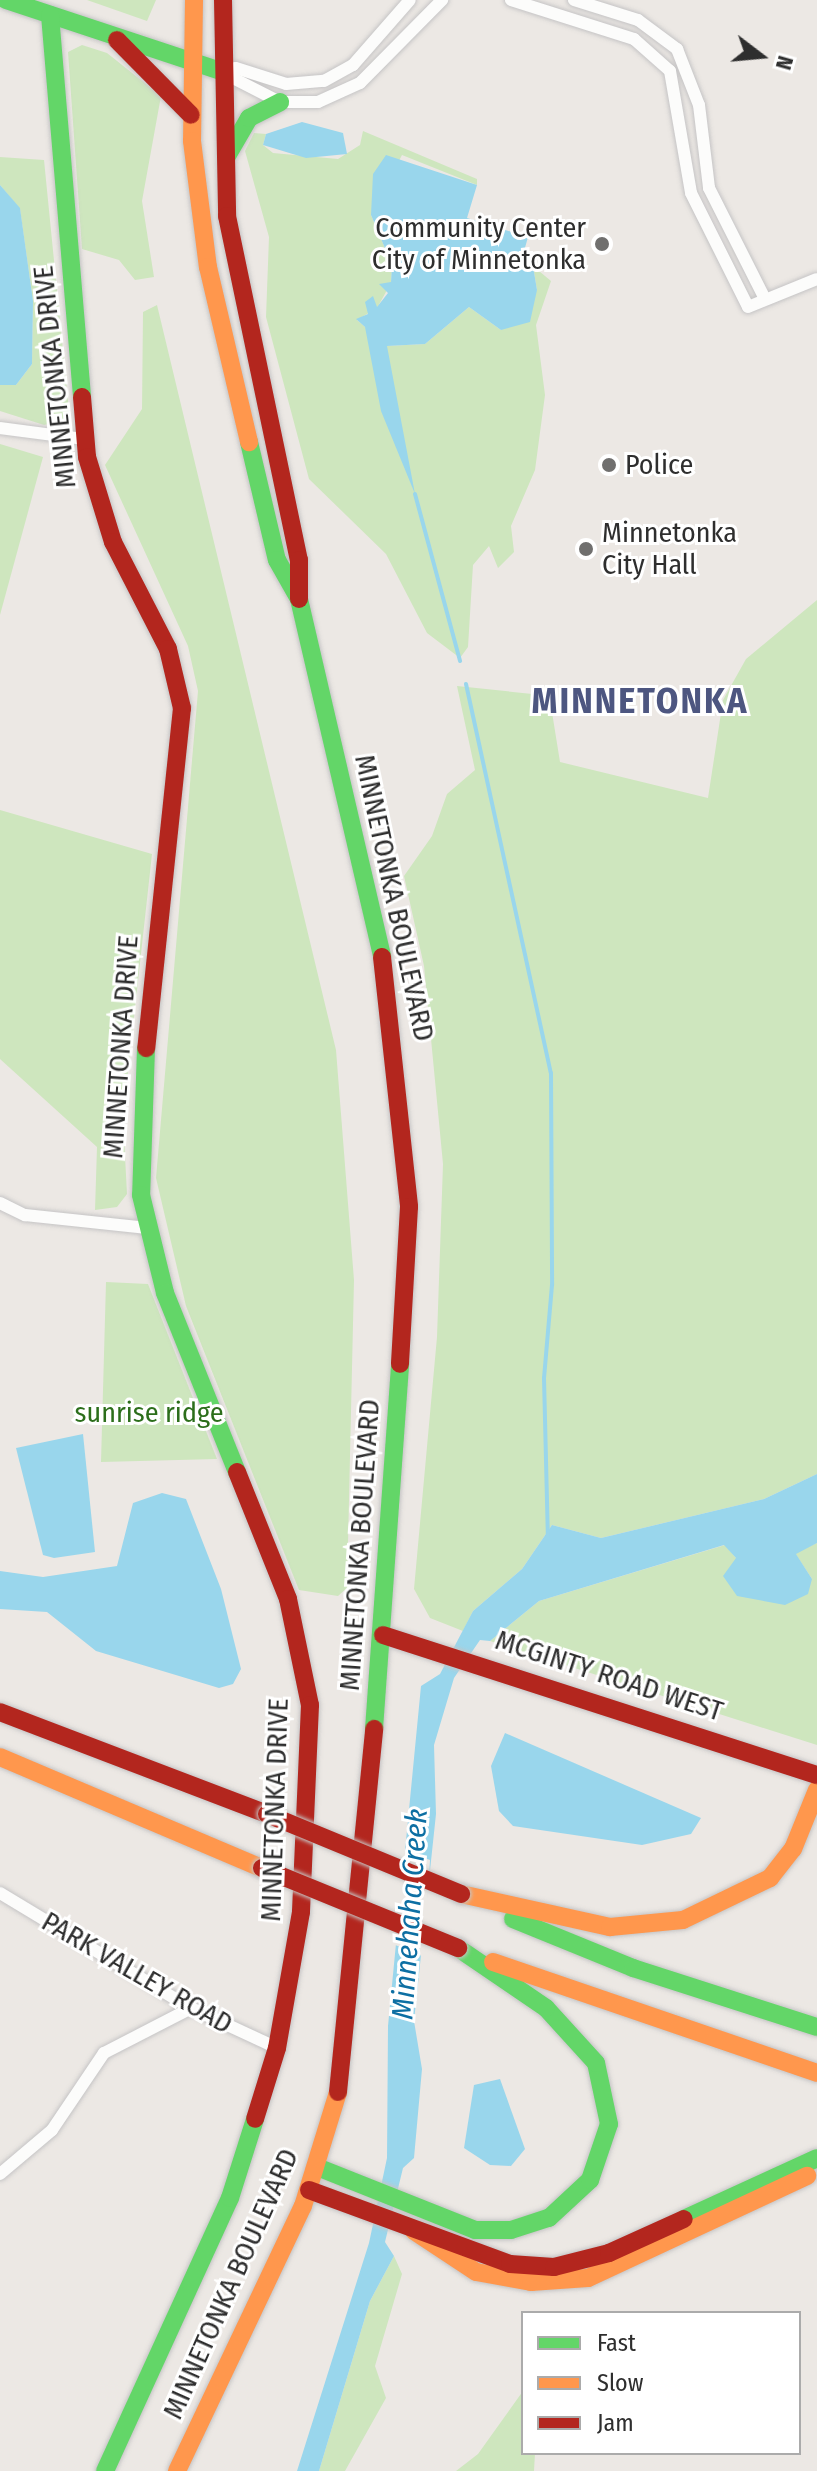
<!DOCTYPE html>
<style>
body{margin:0}
#map{position:relative;width:817px;height:2471px;overflow:hidden;background:#ece8e4;font-family:"Fira Sans Condensed",sans-serif}
div>[style]{position:absolute}
.green>*{inset:0;background:#cee6be}
.water>*{inset:0;background:#99d6ec}
.pier>*{inset:0;background:#ece8e4}
.stream>*{height:4px;margin:-2px;padding:0 2px;transform-origin:2px;border-radius:2px;background:#99d6ec}
.roads{filter:drop-shadow(0 0 2px #c5c4c5) drop-shadow(0 0 2px #c5c4c5)}
.street>*{height:12px;margin:-6px;padding:0 6px;transform-origin:6px;border-radius:6px;background:#fcfcfb}
.fast>*{height:18px;margin:-9px;padding:0 9px;transform-origin:9px;border-radius:9px;background:#63d668}
.slow>*{height:18px;margin:-9px;padding:0 9px;transform-origin:9px;border-radius:9px;background:#ff974d}
.jam>*{height:18px;margin:-9px;padding:0 9px;transform-origin:9px;border-radius:9px;background:#b3261e}
.bridges{filter:drop-shadow(0 0 2px #c6c5c4) drop-shadow(0 0 2px #c6c5c4)}
.jam-bridge>*{height:18px;margin:-9px;padding:0 9px;transform-origin:9px;border-radius:9px;background:#b3261e}
.dots>*{width:22px;height:22px;translate:-50% -50%;box-sizing:border-box;border:4px solid #fff;border-radius:50%}
span{translate:-50% -50%;white-space:nowrap;text-align:center;line-height:1.15;-webkit-text-stroke:6px #fff;paint-order:stroke}
.poi-label{font-size:28px;color:#2e2e2e}
.right{translate:-100% -50%;text-align:right}
.left{translate:0 -50%;text-align:left}
.street-label{font-size:28px;color:#2e2e2e}
.park-label{font-size:28px;color:#2c6e1b}
.water-label{font-size:30px;color:#0d6fa3;font-style:italic}
.district-label{font-size:36px;color:#4d5680;font-weight:700;letter-spacing:2px}
.legend{position:absolute;left:521px;top:2311px;width:280px;height:144px;box-sizing:border-box;background:#fff;border:2px solid #ababab;margin:0;padding:10px 14px;list-style:none;font-size:24px;color:#2e2e2e}
.legend li{display:flex;align-items:center;gap:16px;height:40px}
.legend b{width:40px;border:2px solid #ababab}
.north{position:absolute;left:721px;top:16px;width:80px;height:80px;-webkit-text-stroke:6px #fff;paint-order:stroke;rotate:106deg;font-size:22px;font-weight:700;line-height:32px;text-align:center;color:#2e2e2e}
.north::after{content:'';display:block;margin:auto;width:28px;height:36px;background:#2e2e2e;clip-path:polygon(50% 0,100% 100%,50% 72%,0 100%)}
</style>
<div id="map">
<div class="green">
<div style="clip-path:polygon(87px 0,156px 0,147px 21px)"></div>
<div style="clip-path:polygon(82px 45px,107px 53px,161px 96px,142px 201px,154px 277px,135px 280px,119px 260px,82px 249px,68px 52px)"></div>
<div style="clip-path:polygon(363px 131px,477px 179px,477px 185px,402px 155px,371px 215px,392px 265px,391px 283px,377px 308px,357px 320px,387px 346px,425px 344px,469px 307px,501px 330px,537px 290px,533px 266px,551px 281px,536px 325px,545px 395px,535px 470px,511px 526px,514px 552px,498px 568px,489px 546px,473px 565px,468px 647px,460px 658px,427px 633px,386px 554px,309px 479px,266px 317px,269px 237px,245px 151px,254px 133px,266px 134px,263px 145px,273px 153px,338px 159px,360px 145px)"></div>
<div style="clip-path:polygon(0 157px,44px 160px,69px 411px,63px 421px,44px 425px,0 411px,0 385px,16px 385px,32px 364px,33px 301px,20px 209px,0 185px)"></div>
<div style="clip-path:polygon(157px 305px,336px 1050px,354px 1280px,347px 1588px,338px 1596px,299px 1590px,186px 1306px,156px 1178px,198px 691px,188px 646px,105px 465px,142px 409px,143px 312px)"></div>
<div style="clip-path:polygon(0 444px,43px 457px,0 615px)"></div>
<div style="clip-path:polygon(817px 600px,817px 1474px,764px 1499px,601px 1538px,552px 1525px,522px 1569px,473px 1611px,463px 1631px,430px 1618px,414px 1589px,437px 1337px,443px 1164px,424px 966px,404px 876px,432px 836px,447px 794px,475px 770px,457px 686px,542px 695px,551px 706px,560px 762px,708px 798px,723px 700px,746px 659px)"></div>
<div style="clip-path:polygon(0 810px,152px 854px,123px 1117px,127px 1194px,117px 1207px,95px 1210px,97px 1147px,0 1059px)"></div>
<div style="clip-path:polygon(106px 1282px,148px 1284px,217px 1459px,101px 1462px)"></div>
<div style="clip-path:polygon(817px 1543px,817px 1745px,490px 1641px,539px 1601px,725px 1545px,736px 1558px,812px 1579px,795px 1553px)"></div>
<div style="clip-path:polygon(394px 2256px,402px 2274px,375px 2366px,386px 2398px,345px 2471px,319px 2471px,370px 2301px)"></div>
<div style="clip-path:polygon(523px 2391px,523px 2453px,535px 2453px,534px 2471px,456px 2471px,478px 2454px)"></div>
</div>
<div class="water">
<div style="clip-path:polygon(302px 122px,343px 133px,347px 154px,306px 158px,263px 145px,266px 134px)"></div>
<div style="clip-path:polygon(386px 155px,477px 185px,467px 218px,528px 237px,521px 262px,533px 266px,537px 290px,530px 322px,501px 330px,469px 307px,425px 344px,387px 346px,415px 494px,381px 411px,365px 327px,356px 319px,368px 314px,365px 302px,373px 296px,377px 307px,388px 293px,379px 284px,391px 282px,392px 265px,371px 215px,373px 174px)"></div>
<div style="clip-path:polygon(0 185px,20px 208px,33px 301px,32px 364px,16px 385px,0 385px)"></div>
<div style="clip-path:polygon(83px 1434px,95px 1552px,54px 1558px,43px 1555px,16px 1448px)"></div>
<div style="clip-path:polygon(817px 1474px,817px 1543px,796px 1554px,812px 1579px,808px 1594px,785px 1605px,737px 1596px,723px 1576px,736px 1558px,724px 1545px,539px 1601px,490px 1641px,480px 1640px,454px 1678px,434px 1745px,436px 1814px,414px 2021px,422px 2069px,414px 2158px,403px 2168px,385px 2242px,394px 2256px,370px 2301px,319px 2471px,297px 2471px,369px 2243px,387px 2158px,388px 2026px,421px 1686px,440px 1674px,473px 1611px,522px 1569px,552px 1525px,601px 1538px,764px 1499px)"></div>
<div style="clip-path:polygon(162px 1493px,186px 1499px,221px 1589px,241px 1669px,233px 1684px,219px 1688px,96px 1651px,47px 1612px,0 1609px,0 1571px,43px 1577px,117px 1566px,133px 1503px)"></div>
<div style="clip-path:polygon(505px 1733px,701px 1818px,691px 1834px,642px 1845px,513px 1826px,499px 1811px,491px 1766px)"></div>
<div style="clip-path:polygon(500px 2079px,525px 2149px,511px 2166px,490px 2165px,464px 2148px,474px 2085px)"></div>
</div>
<div class="pier">
<div style="clip-path:polygon(404px 1850px,430px 1860px,424px 1957px,393px 1944px)"></div>
</div>
<div class="stream">
<div style="left:415px;top:494px;width:173px;rotate:74.9deg"></div>
<div style="left:466px;top:684px;width:398px;rotate:77.7deg"></div>
<div style="left:551px;top:1073px;width:212px;rotate:89.7deg"></div>
<div style="left:552px;top:1285px;width:93px;rotate:94.9deg"></div>
<div style="left:544px;top:1378px;width:160px;rotate:88.6deg"></div>
</div>
<div class="roads">
<div class="street">
<div style="left:511px;top:0;width:129px;rotate:17.6deg"></div>
<div style="left:634px;top:39px;width:48px;rotate:41.6deg"></div>
<div style="left:670px;top:71px;width:124px;rotate:80.2deg"></div>
<div style="left:691px;top:193px;width:127px;rotate:63.4deg"></div>
<div style="left:748px;top:307px;width:74px;rotate:-22.1deg"></div>
<div style="left:574px;top:0;width:67px;rotate:17.4deg"></div>
<div style="left:638px;top:20px;width:49px;rotate:36.6deg"></div>
<div style="left:677px;top:49px;width:60px;rotate:68.6deg"></div>
<div style="left:699px;top:105px;width:84px;rotate:83.1deg"></div>
<div style="left:709px;top:188px;width:124px;rotate:63.2deg"></div>
<div style="left:221px;top:71px;width:15px;rotate:-11deg"></div>
<div style="left:236px;top:68px;width:52px;rotate:17.7deg"></div>
<div style="left:286px;top:84px;width:38px;rotate:-5deg"></div>
<div style="left:324px;top:81px;width:33px;rotate:-29deg"></div>
<div style="left:353px;top:65px;width:86px;rotate:-48.8deg"></div>
<div style="left:223px;top:73px;width:64px;rotate:27deg"></div>
<div style="left:280px;top:102px;width:38px"></div>
<div style="left:318px;top:102px;width:46px;rotate:-24.3deg"></div>
<div style="left:360px;top:83px;width:117px;rotate:-45.3deg"></div>
<div style="left:0;top:428px;width:85px;rotate:7.5deg"></div>
<div style="left:0;top:1203px;width:28px;rotate:26deg"></div>
<div style="left:25px;top:1215px;width:123px;rotate:6.1deg"></div>
<div style="left:0;top:1893px;width:223px;rotate:31.1deg"></div>
<div style="left:191px;top:2008px;width:95px;rotate:24.9deg"></div>
<div style="left:0;top:2174px;width:68px;rotate:-40.2deg"></div>
<div style="left:52px;top:2130px;width:93px;rotate:-56deg"></div>
<div style="left:104px;top:2053px;width:98px;rotate:-27.3deg"></div>
</div>
<div class="fast">
<div style="left:6px;top:0;width:226px;rotate:18.3deg"></div>
<div style="left:50px;top:15px;width:383px;rotate:85.2deg"></div>
<div style="left:227px;top:156px;width:44px;rotate:-59.9deg"></div>
<div style="left:249px;top:118px;width:35px;rotate:-27deg"></div>
<div style="left:249px;top:442px;width:121px;rotate:76.7deg"></div>
<div style="left:277px;top:560px;width:45px;rotate:60.6deg"></div>
<div style="left:299px;top:599px;width:367px;rotate:76.9deg"></div>
<div style="left:146px;top:1048px;width:147px;rotate:91.9deg"></div>
<div style="left:141px;top:1195px;width:101px;rotate:76.2deg"></div>
<div style="left:165px;top:1293px;width:193px;rotate:68.1deg"></div>
<div style="left:374px;top:1729px;width:366px;rotate:-85.9deg"></div>
<div style="left:513px;top:1919px;width:130px;rotate:22.2deg"></div>
<div style="left:633px;top:1968px;width:193px;rotate:17.8deg"></div>
<div style="left:317px;top:2167px;width:170px;rotate:21.7deg"></div>
<div style="left:475px;top:2230px;width:36px"></div>
<div style="left:511px;top:2230px;width:40px;rotate:-18deg"></div>
<div style="left:549px;top:2218px;width:56px;rotate:-42.8deg"></div>
<div style="left:590px;top:2180px;width:59px;rotate:-71.3deg"></div>
<div style="left:609px;top:2124px;width:62px;rotate:-102deg"></div>
<div style="left:596px;top:2063px;width:74px;rotate:-132.3deg"></div>
<div style="left:546px;top:2008px;width:107px;rotate:-145.7deg"></div>
<div style="left:684px;top:2219px;width:146px;rotate:-24.6deg"></div>
<div style="left:105px;top:2471px;width:300px;rotate:-65.4deg"></div>
<div style="left:230px;top:2198px;width:83px;rotate:-72.4deg"></div>
</div>
<div class="slow">
<div style="left:194px;top:0;width:141px;rotate:90.8deg"></div>
<div style="left:192px;top:141px;width:127px;rotate:82.8deg"></div>
<div style="left:208px;top:267px;width:180px;rotate:76.8deg"></div>
<div style="left:0;top:1757px;width:285px;rotate:23deg"></div>
<div style="left:461px;top:1894px;width:153px;rotate:12.5deg"></div>
<div style="left:610px;top:1927px;width:73px;rotate:-5.5deg"></div>
<div style="left:683px;top:1920px;width:97px;rotate:-25.8deg"></div>
<div style="left:770px;top:1878px;width:37px;rotate:-52deg"></div>
<div style="left:793px;top:1849px;width:64px;rotate:-67.9deg"></div>
<div style="left:493px;top:1962px;width:342px;rotate:18.9deg"></div>
<div style="left:414px;top:2231px;width:74px;rotate:33.5deg"></div>
<div style="left:476px;top:2272px;width:56px;rotate:10.3deg"></div>
<div style="left:531px;top:2282px;width:57px;rotate:-4deg"></div>
<div style="left:588px;top:2278px;width:242px;rotate:-25deg"></div>
<div style="left:177px;top:2471px;width:293px;rotate:-64.6deg"></div>
<div style="left:303px;top:2206px;width:119px;rotate:-72.9deg"></div>
</div>
<div class="jam">
<div style="left:223px;top:0;width:216px;rotate:88.9deg"></div>
<div style="left:227px;top:216px;width:351px;rotate:78.2deg"></div>
<div style="left:299px;top:560px;width:39px;rotate:90deg"></div>
<div style="left:117px;top:40px;width:105px;rotate:45.4deg"></div>
<div style="left:82px;top:397px;width:60px;rotate:85.2deg"></div>
<div style="left:87px;top:457px;width:89px;rotate:73deg"></div>
<div style="left:113px;top:542px;width:120px;rotate:62.8deg"></div>
<div style="left:168px;top:649px;width:61px;rotate:76.7deg"></div>
<div style="left:182px;top:708px;width:342px;rotate:96deg"></div>
<div style="left:382px;top:957px;width:251px;rotate:83.8deg"></div>
<div style="left:409px;top:1207px;width:157px;rotate:93.3deg"></div>
<div style="left:237px;top:1472px;width:137px;rotate:68.1deg"></div>
<div style="left:288px;top:1599px;width:108px;rotate:78.3deg"></div>
<div style="left:310px;top:1705px;width:207px;rotate:92.5deg"></div>
<div style="left:301px;top:1912px;width:138px;rotate:100deg"></div>
<div style="left:277px;top:2048px;width:74px;rotate:107.2deg"></div>
<div style="left:383px;top:1635px;width:456px;rotate:17.9deg"></div>
<div style="left:0;top:1712px;width:286px;rotate:20.9deg"></div>
<div style="left:338px;top:2092px;width:365px;rotate:-84.3deg"></div>
<div style="left:309px;top:2190px;width:214px;rotate:20.2deg"></div>
<div style="left:510px;top:2264px;width:44px;rotate:3.9deg"></div>
<div style="left:554px;top:2267px;width:57px;rotate:-14.3deg"></div>
<div style="left:609px;top:2253px;width:82px;rotate:-24.4deg"></div>
</div>
</div>
<div class="bridges">
<div class="jam-bridge">
<div style="left:267px;top:1814px;width:210px;rotate:22.4deg"></div>
<div style="left:262px;top:1868px;width:212px;rotate:22.2deg"></div>
</div>
</div>
<div class="dots">
<div style="left:602px;top:244px;background:#706f6e"></div>
<div style="left:609px;top:465px;background:#706f6e"></div>
<div style="left:586px;top:549px;background:#706f6e"></div>
</div>
<div class="poi-label">
<span class="right" style="left:586px;top:244px">Community Center<br>City of Minnetonka</span>
<span class="left" style="left:625px;top:465px">Police</span>
<span class="left" style="left:602px;top:549px">Minnetonka<br>City Hall</span>
</div>
<div class="street-label">
<span style="left:55px;top:377px;rotate:-96deg">MINNETONKA DRIVE</span>
<span style="left:394px;top:898px;rotate:78deg">MINNETONKA BOULEVARD</span>
<span style="left:121px;top:1047px;rotate:-86deg">MINNETONKA DRIVE</span>
<span style="left:360px;top:1545px;rotate:-86deg">MINNETONKA BOULEVARD</span>
<span style="left:609px;top:1676px;rotate:18deg">MCGINTY ROAD WEST</span>
<span style="left:275px;top:1810px;rotate:-88deg">MINNETONKA DRIVE</span>
<span style="left:137px;top:1973px;rotate:30deg">PARK VALLEY ROAD</span>
<span style="left:231px;top:2284px;rotate:-66deg">MINNETONKA BOULEVARD</span>
</div>
<div class="park-label">
<span style="left:149px;top:1413px">sunrise ridge</span>
</div>
<div class="water-label">
<span style="left:410px;top:1914px;rotate:-86deg">Minnehaha Creek</span>
</div>
<div class="district-label">
<span style="left:640px;top:702px">MINNETONKA</span>
</div>
<ul class="legend">
<li><b style="height:10px;background:#63d668"></b>Fast</li>
<li><b style="height:10px;background:#ff974d"></b>Slow</li>
<li><b style="height:10px;background:#b3261e"></b>Jam</li>
</ul>
<div class="north">N</div>
</div>
